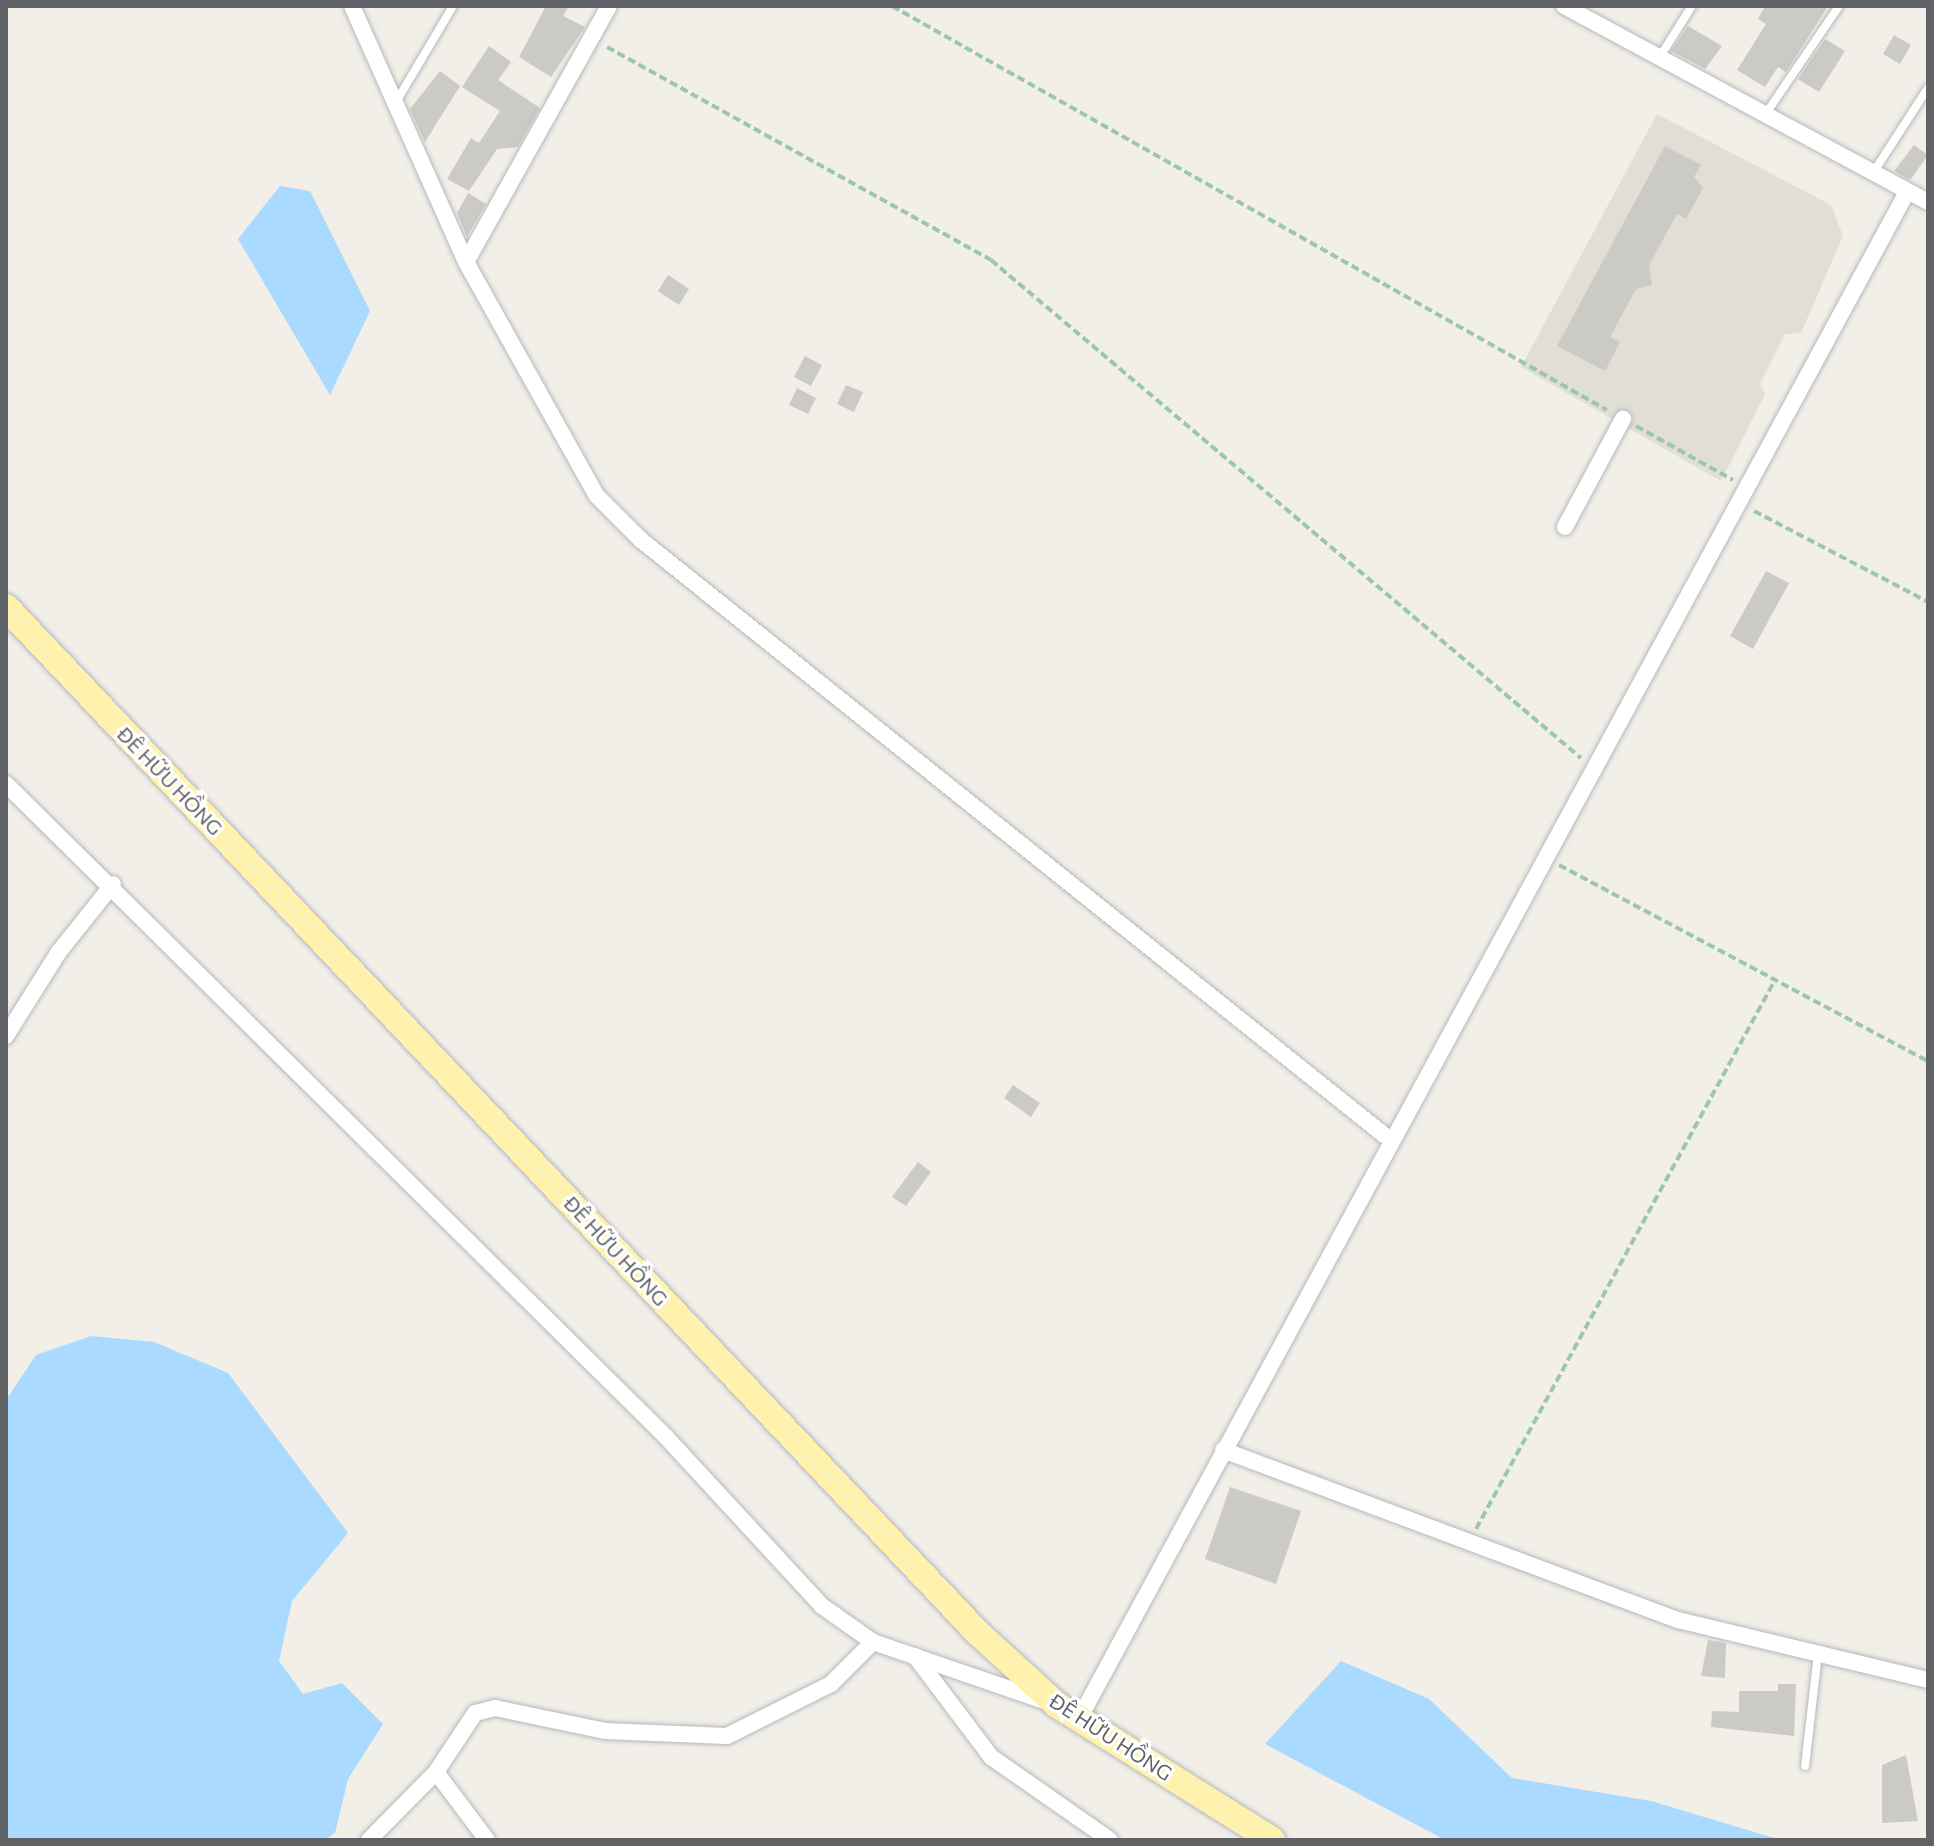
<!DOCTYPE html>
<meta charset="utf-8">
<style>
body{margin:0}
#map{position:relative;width:1934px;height:1846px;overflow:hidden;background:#f1efe8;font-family:Commissioner,sans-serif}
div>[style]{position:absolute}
.education>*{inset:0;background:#e1ded6}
.water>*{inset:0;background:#aadaff}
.building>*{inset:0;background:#cccac5}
.path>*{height:4px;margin-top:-2px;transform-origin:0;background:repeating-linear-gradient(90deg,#9cc7a9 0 8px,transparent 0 12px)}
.roads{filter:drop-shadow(0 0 2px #b5b8bc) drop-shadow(0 0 2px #b5b8bc)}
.service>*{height:8px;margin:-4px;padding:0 4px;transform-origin:4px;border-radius:4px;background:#fff}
.minor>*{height:16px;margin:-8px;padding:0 8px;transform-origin:8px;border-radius:8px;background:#fff}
.primary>*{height:26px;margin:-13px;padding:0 13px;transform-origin:13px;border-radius:13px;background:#fff2af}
span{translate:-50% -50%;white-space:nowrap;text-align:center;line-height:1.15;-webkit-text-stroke:6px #fff;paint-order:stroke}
.street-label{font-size:20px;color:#5f6368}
.frame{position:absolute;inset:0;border:8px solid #5f6368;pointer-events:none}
</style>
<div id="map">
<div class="education">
<div style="clip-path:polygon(1657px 114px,1831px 205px,1843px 236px,1801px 333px,1785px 334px,1760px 384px,1765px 394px,1721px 481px,1521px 367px)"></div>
</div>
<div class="water">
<div style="clip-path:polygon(280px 186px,310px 191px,370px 311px,330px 395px,238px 239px)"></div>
<div style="clip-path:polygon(91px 1336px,154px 1342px,228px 1373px,348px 1533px,292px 1601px,279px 1661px,303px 1694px,342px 1683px,383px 1724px,348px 1779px,335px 1833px,325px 1840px,6px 1840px,6px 1400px,36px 1355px)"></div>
<div style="clip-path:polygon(1341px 1661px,1429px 1699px,1512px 1778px,1651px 1801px,1781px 1840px,1445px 1840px,1265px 1744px)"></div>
</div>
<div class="building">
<div style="clip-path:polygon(546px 6px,569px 6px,563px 16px,585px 27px,551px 77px,519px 57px)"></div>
<div style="clip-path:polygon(1765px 6px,1828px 6px,1786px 72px,1778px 67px,1765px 87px,1737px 70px,1766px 24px,1758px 19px)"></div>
<div style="clip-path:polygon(1688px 26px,1722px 46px,1705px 69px,1671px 51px)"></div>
<div style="clip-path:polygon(1894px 35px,1911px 45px,1900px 64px,1883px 54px)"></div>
<div style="clip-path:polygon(1825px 39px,1845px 51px,1819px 92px,1798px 79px)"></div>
<div style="clip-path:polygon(489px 46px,511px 62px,498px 80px,540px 108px,518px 147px,497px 149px,469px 191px,447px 179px,471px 138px,479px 143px,500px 111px,462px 87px)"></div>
<div style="clip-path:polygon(440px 71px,460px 86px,425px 142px,410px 109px)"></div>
<div style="clip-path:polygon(1914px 145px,1928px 155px,1910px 180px,1894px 171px)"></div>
<div style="clip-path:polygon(1665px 146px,1701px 165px,1694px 177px,1703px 188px,1686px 219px,1677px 214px,1649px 265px,1652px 285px,1636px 289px,1610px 337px,1620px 342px,1605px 371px,1557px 346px)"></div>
<div style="clip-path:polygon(468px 193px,486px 204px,467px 237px,457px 213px)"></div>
<div style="clip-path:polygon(668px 275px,689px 289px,679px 305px,658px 291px)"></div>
<div style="clip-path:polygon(805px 356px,822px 365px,811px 386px,794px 377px)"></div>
<div style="clip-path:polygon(846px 385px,863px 392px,854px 412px,837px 404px)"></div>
<div style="clip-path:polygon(797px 388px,816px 398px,808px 414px,789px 405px)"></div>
<div style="clip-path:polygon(1766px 571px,1789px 583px,1753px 649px,1730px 636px)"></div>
<div style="clip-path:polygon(1013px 1085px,1040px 1103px,1031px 1117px,1004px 1098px)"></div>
<div style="clip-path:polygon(918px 1162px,931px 1172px,906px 1206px,892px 1197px)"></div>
<div style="clip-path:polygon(1230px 1487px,1301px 1511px,1276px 1584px,1205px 1559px)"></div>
<div style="clip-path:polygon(1708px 1640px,1726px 1643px,1725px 1678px,1701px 1676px)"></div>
<div style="clip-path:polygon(1778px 1684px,1796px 1684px,1794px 1736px,1711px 1727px,1712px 1711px,1739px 1712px,1739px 1691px,1778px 1691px)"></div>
<div style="clip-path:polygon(1906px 1755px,1918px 1821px,1882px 1823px,1882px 1765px)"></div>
</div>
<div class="path">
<div style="left:892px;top:6px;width:821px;rotate:29.47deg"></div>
<div style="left:607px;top:47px;width:439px;rotate:29deg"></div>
<div style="left:991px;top:260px;width:772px;rotate:40.17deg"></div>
<div style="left:1636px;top:426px;width:111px;rotate:29.1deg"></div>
<div style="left:1754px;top:511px;width:196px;rotate:27.6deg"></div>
<div style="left:1559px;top:865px;width:418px;rotate:28deg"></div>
<div style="left:1476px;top:1529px;width:625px;rotate:-61.43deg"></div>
</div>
<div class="roads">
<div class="service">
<div style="left:1659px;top:58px;width:62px;rotate:-57.6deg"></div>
<div style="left:396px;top:102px;width:112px;rotate:-59.3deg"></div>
<div style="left:1765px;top:115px;width:132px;rotate:-55.8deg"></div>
<div style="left:1873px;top:173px;width:101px;rotate:-57.1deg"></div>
<div style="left:1805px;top:1766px;width:113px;rotate:-83.4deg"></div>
</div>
<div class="minor">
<div style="left:352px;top:6px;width:280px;rotate:66deg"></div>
<div style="left:466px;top:262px;width:268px;rotate:60.8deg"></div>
<div style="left:597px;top:496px;width:62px;rotate:45deg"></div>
<div style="left:641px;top:540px;width:958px;rotate:38.69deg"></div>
<div style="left:1564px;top:6px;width:413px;rotate:28.3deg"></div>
<div style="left:466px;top:262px;width:293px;rotate:-60.8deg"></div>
<div style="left:1565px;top:527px;width:123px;rotate:-61.8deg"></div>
<div style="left:6px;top:784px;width:928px;rotate:44.69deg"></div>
<div style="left:666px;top:1437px;width:230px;rotate:47.3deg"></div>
<div style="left:822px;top:1606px;width:62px;rotate:35.2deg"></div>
<div style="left:6px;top:1036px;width:98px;rotate:-57.9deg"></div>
<div style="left:58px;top:953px;width:88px;rotate:-51.4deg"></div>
<div style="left:1223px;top:1450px;width:486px;rotate:20.5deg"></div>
<div style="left:1678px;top:1620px;width:257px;rotate:13.5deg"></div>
<div style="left:915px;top:1656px;width:126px;rotate:53deg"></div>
<div style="left:991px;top:1757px;width:145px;rotate:34.9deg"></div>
<div style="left:1079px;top:1719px;width:1737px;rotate:-61.53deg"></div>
<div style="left:436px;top:1772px;width:85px;rotate:53.1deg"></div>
<div style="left:369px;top:1840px;width:95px;rotate:-45.4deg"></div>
<div style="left:436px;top:1772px;width:71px;rotate:-56.5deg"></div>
<div style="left:475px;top:1713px;width:21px;rotate:-14deg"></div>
<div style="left:495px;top:1708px;width:112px;rotate:11.8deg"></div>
<div style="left:605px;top:1731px;width:122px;rotate:2.3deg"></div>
<div style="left:727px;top:1736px;width:116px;rotate:-26.6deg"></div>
<div style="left:831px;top:1684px;width:59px;rotate:-45deg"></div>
<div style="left:873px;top:1642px;width:181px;rotate:19deg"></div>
</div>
<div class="primary">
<div style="left:6px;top:607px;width:1413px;rotate:46.55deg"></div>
<div style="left:978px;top:1633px;width:107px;rotate:42.3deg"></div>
<div style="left:1057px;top:1705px;width:254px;rotate:32.1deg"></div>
</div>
</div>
<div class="street-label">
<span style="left:170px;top:781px;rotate:46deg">ĐÊ HỮU HỒNG</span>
<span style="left:616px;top:1251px;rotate:47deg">ĐÊ HỮU HỒNG</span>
<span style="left:1111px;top:1737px;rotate:33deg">ĐÊ HỮU HỒNG</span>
</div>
<div class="frame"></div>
</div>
